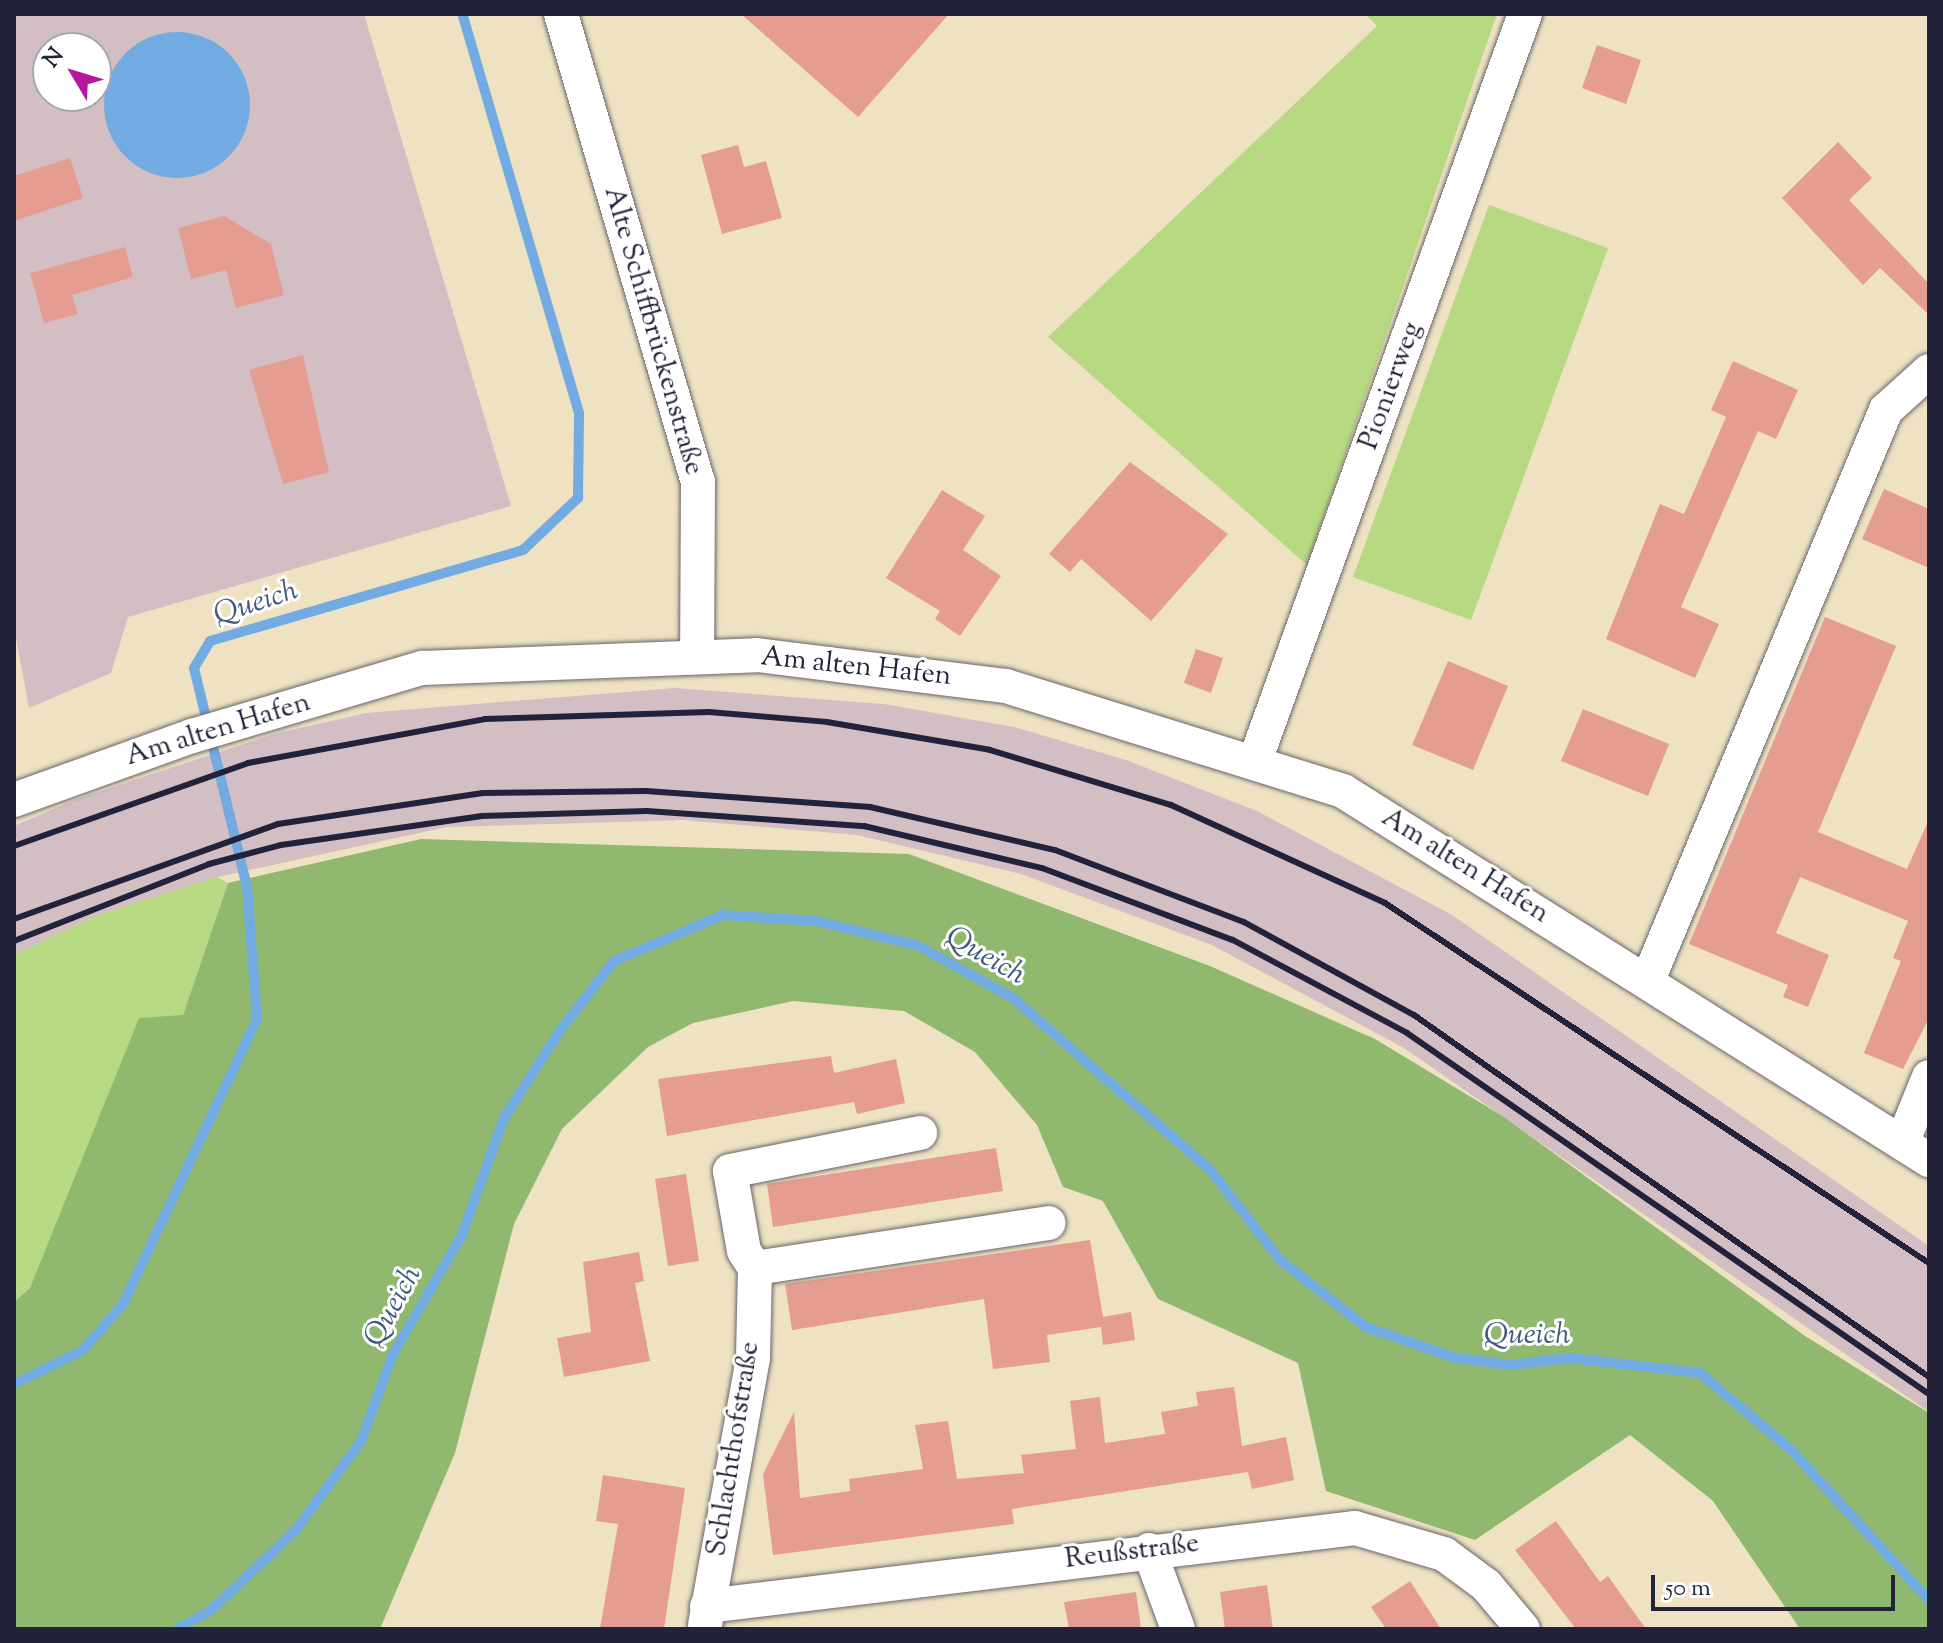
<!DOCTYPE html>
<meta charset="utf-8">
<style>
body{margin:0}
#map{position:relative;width:1943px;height:1643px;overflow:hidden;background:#eee2c3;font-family:"Sorts Mill Goudy",serif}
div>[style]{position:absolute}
.industrial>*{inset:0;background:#d2bec3}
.green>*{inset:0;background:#b6d981}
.forest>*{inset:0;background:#90b96f}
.water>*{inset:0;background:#71abe2}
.round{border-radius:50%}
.stream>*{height:10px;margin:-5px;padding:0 5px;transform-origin:5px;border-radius:5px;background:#71abe2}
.building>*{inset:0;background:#e59d91}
.roads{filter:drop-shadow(0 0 2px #69656b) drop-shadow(0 0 2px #69656b)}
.street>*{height:34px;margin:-17px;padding:0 17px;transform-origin:17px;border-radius:17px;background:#fff}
.rail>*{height:6px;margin:-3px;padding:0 3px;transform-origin:3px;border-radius:3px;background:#22223b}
span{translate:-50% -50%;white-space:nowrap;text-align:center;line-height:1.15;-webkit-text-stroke:6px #fff;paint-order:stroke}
.street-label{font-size:28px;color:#22223b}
.water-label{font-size:30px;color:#42597e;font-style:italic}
.frame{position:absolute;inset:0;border:16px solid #22223b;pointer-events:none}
.north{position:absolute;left:32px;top:32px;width:80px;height:80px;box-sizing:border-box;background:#fff;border:2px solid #a7a7b1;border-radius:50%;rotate:308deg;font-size:22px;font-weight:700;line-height:32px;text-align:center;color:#22223b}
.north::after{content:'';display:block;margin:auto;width:28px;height:36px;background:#b5179e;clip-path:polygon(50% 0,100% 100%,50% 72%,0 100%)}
.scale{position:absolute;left:1651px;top:1575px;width:244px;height:36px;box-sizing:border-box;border:4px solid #22223b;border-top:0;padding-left:10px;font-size:24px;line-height:28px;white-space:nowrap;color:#22223b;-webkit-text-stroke:6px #fff;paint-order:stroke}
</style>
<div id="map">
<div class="industrial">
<div style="clip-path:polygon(evenodd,14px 14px,364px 14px,511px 506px,128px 617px,111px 673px,29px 708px,14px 627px,14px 14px,48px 48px,96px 48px,96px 96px,48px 96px,48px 48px)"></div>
<div style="clip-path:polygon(675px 688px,884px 704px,1014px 727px,1126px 760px,1257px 811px,1452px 915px,1929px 1246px,1929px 1412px,1404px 1048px,1212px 945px,1021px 874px,857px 835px,684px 820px,447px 827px,217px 877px,96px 916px,14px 955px,14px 826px,77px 799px,274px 734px,366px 713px)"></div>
</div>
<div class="green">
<div style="clip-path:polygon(1365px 14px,1497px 14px,1307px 565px,1048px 337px,1377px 26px)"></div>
<div style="clip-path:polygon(1489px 205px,1608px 248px,1471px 620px,1353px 577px)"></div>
<div style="clip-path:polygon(217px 877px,228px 883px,183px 1015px,30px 1288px,14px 1302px,14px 955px,96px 916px)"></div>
</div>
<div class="forest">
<div style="clip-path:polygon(421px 839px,909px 854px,1210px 966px,1375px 1039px,1504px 1117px,1805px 1336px,1929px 1413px,1929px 1629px,1800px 1629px,1713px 1501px,1630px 1435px,1475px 1540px,1326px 1491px,1298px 1363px,1158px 1299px,1103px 1201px,1063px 1187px,1037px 1125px,975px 1052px,904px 1011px,793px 1001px,693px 1023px,648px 1047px,562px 1129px,514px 1224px,455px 1453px,380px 1629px,14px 1629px,14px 1302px,30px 1288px,139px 1018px,183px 1015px,228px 883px)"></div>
</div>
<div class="water">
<div class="round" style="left:104px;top:32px;width:146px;height:146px"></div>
</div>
<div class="stream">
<div style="left:14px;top:1384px;width:77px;rotate:-26.2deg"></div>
<div style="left:83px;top:1350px;width:61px;rotate:-49deg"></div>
<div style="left:123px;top:1304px;width:315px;rotate:-64.8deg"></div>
<div style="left:257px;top:1019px;width:132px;rotate:-94.3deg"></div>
<div style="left:247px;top:887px;width:225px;rotate:-103.6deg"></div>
<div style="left:194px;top:668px;width:31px;rotate:-59deg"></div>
<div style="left:210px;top:641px;width:326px;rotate:-16.2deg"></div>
<div style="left:523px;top:550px;width:76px;rotate:-43.4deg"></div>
<div style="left:578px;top:498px;width:85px;rotate:-89.3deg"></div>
<div style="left:579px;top:413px;width:416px;rotate:-106.3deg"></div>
<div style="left:177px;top:1629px;width:38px;rotate:-29deg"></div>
<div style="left:210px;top:1611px;width:117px;rotate:-43.3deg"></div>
<div style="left:295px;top:1531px;width:112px;rotate:-53.7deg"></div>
<div style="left:361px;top:1441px;width:93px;rotate:-69.8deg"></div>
<div style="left:393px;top:1354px;width:138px;rotate:-59.9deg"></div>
<div style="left:462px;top:1235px;width:124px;rotate:-70.3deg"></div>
<div style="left:504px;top:1118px;width:106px;rotate:-57.4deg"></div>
<div style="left:561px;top:1029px;width:86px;rotate:-52.1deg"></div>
<div style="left:614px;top:961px;width:118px;rotate:-22.9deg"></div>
<div style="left:723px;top:915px;width:93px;rotate:3.7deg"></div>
<div style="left:816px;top:921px;width:106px;rotate:13.6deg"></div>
<div style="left:919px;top:946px;width:107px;rotate:29deg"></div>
<div style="left:1013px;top:998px;width:263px;rotate:41.1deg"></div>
<div style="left:1211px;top:1171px;width:113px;rotate:52.2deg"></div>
<div style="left:1280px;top:1260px;width:109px;rotate:37.9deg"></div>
<div style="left:1366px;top:1327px;width:95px;rotate:19deg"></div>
<div style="left:1456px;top:1358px;width:55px;rotate:7.3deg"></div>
<div style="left:1511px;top:1365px;width:59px;rotate:-6.8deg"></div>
<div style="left:1570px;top:1358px;width:131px;rotate:6.6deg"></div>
<div style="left:1700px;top:1373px;width:119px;rotate:40.2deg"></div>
<div style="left:1791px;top:1450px;width:204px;rotate:47.4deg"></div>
</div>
<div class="building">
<div style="clip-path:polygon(741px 14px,949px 14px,858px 117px)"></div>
<div style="clip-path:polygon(1597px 45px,1641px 60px,1626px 104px,1582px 88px)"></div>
<div style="clip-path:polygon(1838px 142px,1872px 178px,1849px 200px,1929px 284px,1929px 315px,1880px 268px,1863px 285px,1782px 198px)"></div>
<div style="clip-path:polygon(738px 145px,744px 167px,766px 161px,782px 218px,722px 234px,701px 155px)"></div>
<div style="clip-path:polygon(70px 158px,83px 198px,14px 221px,14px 176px)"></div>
<div style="clip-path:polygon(224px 216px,271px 244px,284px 295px,236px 308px,226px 270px,191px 279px,178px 228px)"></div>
<div style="clip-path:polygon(125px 247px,133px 277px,72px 295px,78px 314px,44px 323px,30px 273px)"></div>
<div style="clip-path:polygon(303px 355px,329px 472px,283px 484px,249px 370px)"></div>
<div style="clip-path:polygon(1733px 361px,1798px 390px,1776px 439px,1758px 431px,1681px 607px,1719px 624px,1695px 678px,1606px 639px,1660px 504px,1684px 514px,1726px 417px,1711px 410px)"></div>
<div style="clip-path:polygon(1130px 462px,1228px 534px,1151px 621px,1081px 559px,1070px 572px,1049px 554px)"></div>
<div style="clip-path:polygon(1884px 489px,1929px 509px,1929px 568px,1862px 539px)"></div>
<div style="clip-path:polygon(942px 490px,985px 516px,963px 550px,1001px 576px,960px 636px,935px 619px,940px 611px,886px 578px)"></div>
<div style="clip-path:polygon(1825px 617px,1896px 646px,1818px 832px,1907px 869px,1929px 819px,1929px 1018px,1903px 1069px,1864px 1053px,1901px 961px,1893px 958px,1908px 921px,1800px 877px,1776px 933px,1829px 955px,1808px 1007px,1783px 997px,1788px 985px,1689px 944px)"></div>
<div style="clip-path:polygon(1196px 649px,1223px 658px,1211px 693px,1184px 683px)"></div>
<div style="clip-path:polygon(1448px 661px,1508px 686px,1473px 770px,1412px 745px)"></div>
<div style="clip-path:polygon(1583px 709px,1669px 744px,1648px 796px,1561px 761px)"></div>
<div style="clip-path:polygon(831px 1056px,834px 1073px,896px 1059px,905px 1103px,857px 1114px,854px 1102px,667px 1136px,658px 1079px)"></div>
<div style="clip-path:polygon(996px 1148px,1003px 1191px,773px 1227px,767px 1184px)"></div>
<div style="clip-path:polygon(686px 1174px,699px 1261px,668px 1266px,655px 1179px)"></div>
<div style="clip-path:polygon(1090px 1240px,1103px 1317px,1131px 1312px,1135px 1340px,1103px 1345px,1101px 1327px,1047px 1335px,1050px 1362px,993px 1369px,984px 1299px,792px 1330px,785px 1284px)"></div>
<div style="clip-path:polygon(639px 1252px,644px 1281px,635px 1283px,650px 1361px,564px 1377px,557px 1338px,591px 1332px,583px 1262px)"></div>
<div style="clip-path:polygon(1234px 1387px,1242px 1446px,1286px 1437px,1294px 1480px,1252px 1489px,1248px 1472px,1012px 1509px,1014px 1524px,773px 1555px,763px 1474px,794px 1412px,800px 1498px,850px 1491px,849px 1479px,923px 1469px,915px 1425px,948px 1421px,957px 1479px,1024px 1473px,1021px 1455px,1076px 1449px,1070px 1401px,1100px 1397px,1105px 1443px,1165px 1434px,1161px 1412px,1198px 1406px,1196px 1392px)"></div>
<div style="clip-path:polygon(603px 1475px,685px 1488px,664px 1629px,600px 1629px,618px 1524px,596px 1521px)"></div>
<div style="clip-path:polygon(1556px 1521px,1600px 1582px,1608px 1576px,1646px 1629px,1576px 1629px,1515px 1550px)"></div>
<div style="clip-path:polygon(1410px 1581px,1441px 1629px,1386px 1629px,1371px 1607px)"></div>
<div style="clip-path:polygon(1267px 1585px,1273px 1629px,1225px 1629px,1220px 1592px)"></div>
<div style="clip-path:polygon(1136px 1592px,1141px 1629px,1069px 1629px,1064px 1602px)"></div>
</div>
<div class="roads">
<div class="street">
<div style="left:561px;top:14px;width:487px;rotate:73.7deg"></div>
<div style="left:698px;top:481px;width:173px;rotate:90.3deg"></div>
<div style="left:1256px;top:758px;width:791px;rotate:-70.12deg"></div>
<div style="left:14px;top:800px;width:189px;rotate:-19.8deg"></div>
<div style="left:192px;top:736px;width:240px;rotate:-16.5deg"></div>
<div style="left:422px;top:668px;width:335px;rotate:-2.2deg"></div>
<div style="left:757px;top:655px;width:251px;rotate:7.1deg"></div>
<div style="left:1006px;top:686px;width:353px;rotate:17.3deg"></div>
<div style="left:1343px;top:791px;width:693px;rotate:32.2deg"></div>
<div style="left:1648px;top:980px;width:618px;rotate:-67.34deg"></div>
<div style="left:1886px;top:410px;width:58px;rotate:-42.2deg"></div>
<div style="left:1902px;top:1143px;width:71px;rotate:-67.8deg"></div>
<div style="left:755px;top:1268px;width:297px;rotate:-8.7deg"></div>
<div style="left:1149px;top:1550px;width:84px;rotate:69.8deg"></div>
<div style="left:707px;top:1606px;width:653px;rotate:-6.86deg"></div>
<div style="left:1355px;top:1528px;width:93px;rotate:16.3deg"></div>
<div style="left:1444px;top:1554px;width:52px;rotate:36.4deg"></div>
<div style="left:1486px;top:1585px;width:57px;rotate:49.9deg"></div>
<div style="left:705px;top:1625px;width:272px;rotate:-79.8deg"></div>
<div style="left:753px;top:1357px;width:89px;rotate:-88.7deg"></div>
<div style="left:755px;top:1268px;width:20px;rotate:-123deg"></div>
<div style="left:744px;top:1251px;width:81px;rotate:-99.9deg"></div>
<div style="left:730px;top:1171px;width:194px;rotate:-11.3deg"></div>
</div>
</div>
<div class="rail">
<div style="left:14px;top:846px;width:248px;rotate:-19.5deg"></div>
<div style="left:248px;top:763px;width:241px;rotate:-10.5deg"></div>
<div style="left:485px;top:719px;width:224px;rotate:-1.8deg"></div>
<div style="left:709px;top:712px;width:118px;rotate:4.8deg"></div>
<div style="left:827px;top:722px;width:165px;rotate:9.7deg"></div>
<div style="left:990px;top:750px;width:189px;rotate:16.9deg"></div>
<div style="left:1171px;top:805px;width:235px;rotate:24.6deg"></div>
<div style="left:1385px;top:903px;width:652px;rotate:33.5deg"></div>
<div style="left:14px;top:919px;width:281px;rotate:-19.8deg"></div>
<div style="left:278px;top:824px;width:207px;rotate:-8.6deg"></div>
<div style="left:483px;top:793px;width:163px;rotate:-0.7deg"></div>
<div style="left:646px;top:791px;width:225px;rotate:4.1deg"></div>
<div style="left:870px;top:807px;width:190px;rotate:13.1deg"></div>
<div style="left:1055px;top:850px;width:202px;rotate:20.9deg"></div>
<div style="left:1244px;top:922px;width:194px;rotate:28.7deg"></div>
<div style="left:1414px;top:1015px;width:629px;rotate:35.1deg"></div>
<div style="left:14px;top:941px;width:210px;rotate:-21.5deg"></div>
<div style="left:209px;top:864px;width:74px;rotate:-14.8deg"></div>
<div style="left:281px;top:845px;width:203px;rotate:-8.2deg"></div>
<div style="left:482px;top:816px;width:165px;rotate:-1.7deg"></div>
<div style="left:647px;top:811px;width:218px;rotate:4deg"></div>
<div style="left:864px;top:826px;width:183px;rotate:13.3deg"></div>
<div style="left:1042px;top:868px;width:204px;rotate:20.7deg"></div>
<div style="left:1233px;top:940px;width:197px;rotate:28.1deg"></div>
<div style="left:1407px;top:1033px;width:635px;rotate:34.67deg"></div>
</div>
<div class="street-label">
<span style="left:653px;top:331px;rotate:74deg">Alte Schiffbrückenstraße</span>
<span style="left:1391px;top:386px;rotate:-70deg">Pionierweg</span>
<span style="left:856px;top:667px;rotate:6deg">Am alten Hafen</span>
<span style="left:218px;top:730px;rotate:-17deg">Am alten Hafen</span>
<span style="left:1465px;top:866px;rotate:32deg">Am alten Hafen</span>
<span style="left:734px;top:1449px;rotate:-81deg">Schlachthofstraße</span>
<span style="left:1132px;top:1552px;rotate:-7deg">Reußstraße</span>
</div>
<div class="water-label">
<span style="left:256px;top:604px;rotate:-18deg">Queich</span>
<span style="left:985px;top:957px;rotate:30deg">Queich</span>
<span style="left:394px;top:1307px;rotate:-61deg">Queich</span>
<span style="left:1527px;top:1336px">Queich</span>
</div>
<div class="frame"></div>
<div class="north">N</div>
<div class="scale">50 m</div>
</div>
